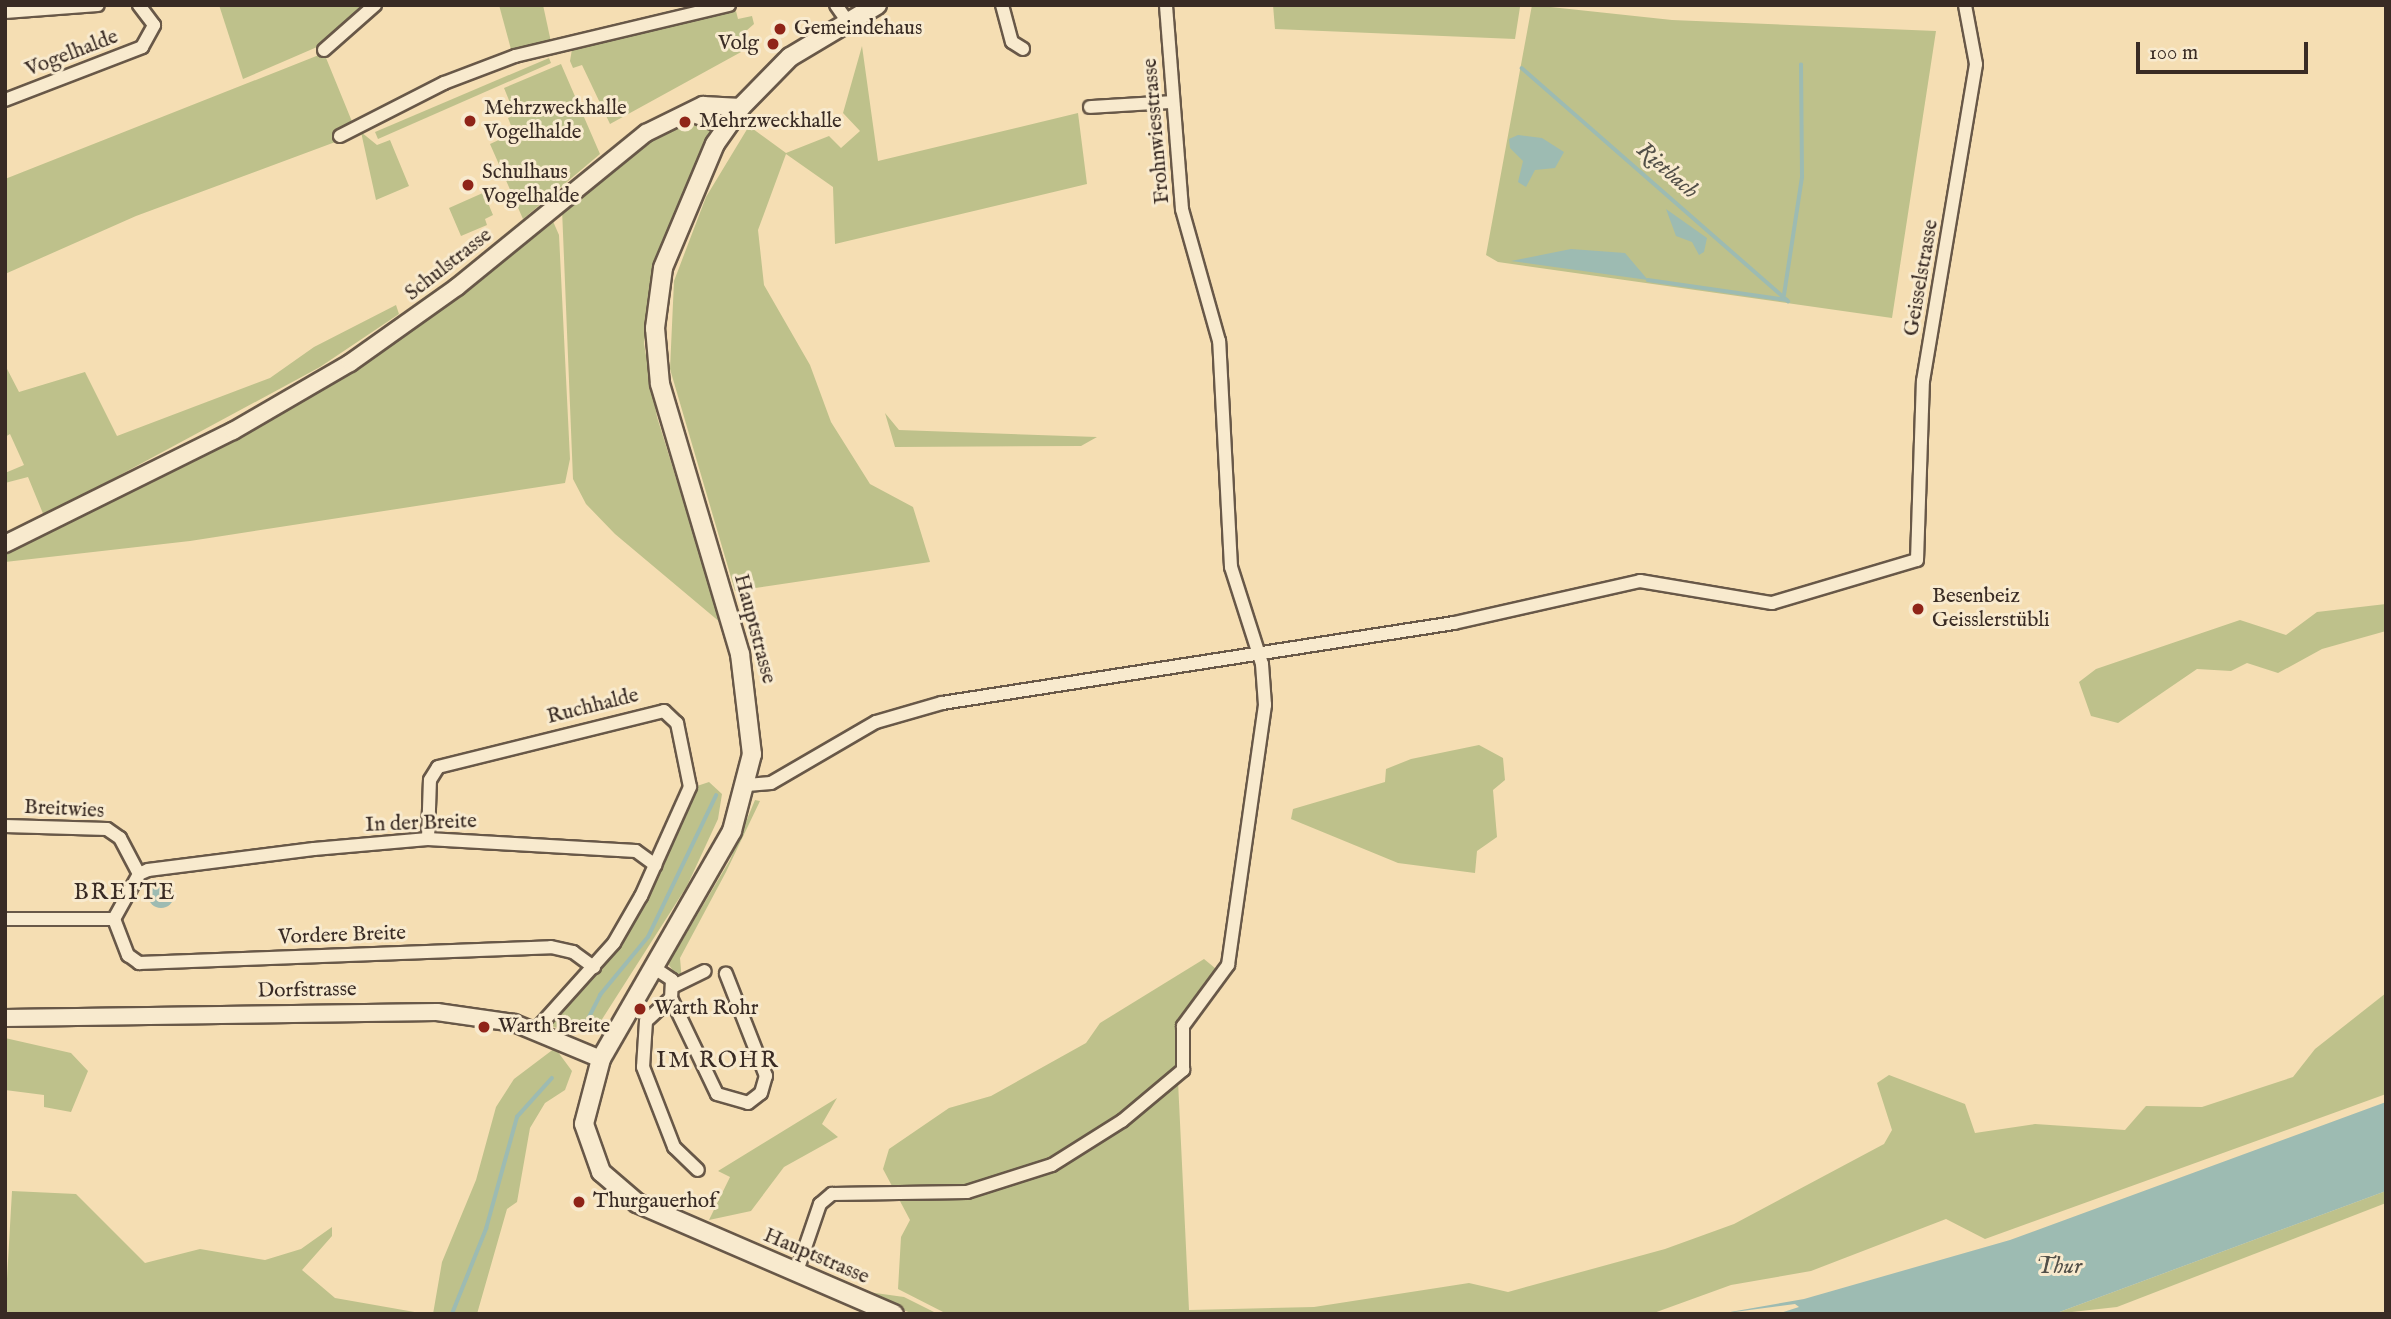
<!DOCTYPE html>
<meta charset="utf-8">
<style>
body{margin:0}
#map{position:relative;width:2391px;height:1319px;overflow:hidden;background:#f5deb3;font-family:"IM FELL English",serif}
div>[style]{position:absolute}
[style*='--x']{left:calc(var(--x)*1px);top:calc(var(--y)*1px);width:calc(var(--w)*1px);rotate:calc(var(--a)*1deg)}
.green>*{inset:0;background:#bec18b}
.water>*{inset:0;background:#9dbbb2}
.round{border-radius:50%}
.stream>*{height:3.5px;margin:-1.75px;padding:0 1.75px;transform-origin:1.75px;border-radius:1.75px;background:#9dbbb2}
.roads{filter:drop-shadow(2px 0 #685848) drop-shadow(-2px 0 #685848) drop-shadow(0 2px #685848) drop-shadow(0 -2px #685848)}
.minor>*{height:12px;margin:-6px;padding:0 6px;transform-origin:6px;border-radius:6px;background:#f8eace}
.tertiary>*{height:16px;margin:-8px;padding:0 8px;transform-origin:8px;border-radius:8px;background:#f8eace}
.secondary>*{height:18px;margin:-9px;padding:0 9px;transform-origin:9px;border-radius:9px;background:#f8eace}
.dots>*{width:19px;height:19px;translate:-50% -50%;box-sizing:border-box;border:4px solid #f8eace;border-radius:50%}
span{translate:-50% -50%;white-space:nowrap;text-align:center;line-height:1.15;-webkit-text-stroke:6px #f8eace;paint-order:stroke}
.poi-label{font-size:21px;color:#392b24}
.left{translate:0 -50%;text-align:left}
.right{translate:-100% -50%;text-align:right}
.street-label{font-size:21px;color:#392b24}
.water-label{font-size:23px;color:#524f48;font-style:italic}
.neighbourhood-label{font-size:23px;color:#392b24;letter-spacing:2px}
.frame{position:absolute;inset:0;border:7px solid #392b24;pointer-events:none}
.scale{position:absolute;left:2136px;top:42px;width:172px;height:32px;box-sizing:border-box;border:4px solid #392b24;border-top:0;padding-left:9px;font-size:21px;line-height:24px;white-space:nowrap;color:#392b24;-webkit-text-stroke:5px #f8eace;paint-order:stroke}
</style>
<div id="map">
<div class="green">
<i style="clip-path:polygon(219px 5px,367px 5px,324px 44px,243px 79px)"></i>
<i style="clip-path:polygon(499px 5px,543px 5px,551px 42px,512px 53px)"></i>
<i style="clip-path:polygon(1273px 5px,1519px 5px,1520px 7px,1515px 39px,1275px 29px)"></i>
<i style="clip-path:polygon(1532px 5px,1672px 20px,1936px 31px,1892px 318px,1498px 262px,1486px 255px)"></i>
<i style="clip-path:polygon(736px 11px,738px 19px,752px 16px,754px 24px,746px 31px,752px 46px,610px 124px,582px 65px,573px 68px,570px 61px,572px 49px)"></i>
<i style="clip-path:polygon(862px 46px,878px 161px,1078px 113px,1087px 184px,835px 244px,833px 187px,786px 154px,758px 230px,764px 285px,810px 365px,831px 422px,870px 484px,913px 507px,930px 562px,735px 591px,670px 369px,674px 281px,706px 197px,749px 126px,786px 153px,829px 136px,841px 148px,860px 131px,843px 113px)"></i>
<i style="clip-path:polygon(324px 53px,353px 124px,335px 132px,338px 141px,136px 216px,5px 274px,5px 179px)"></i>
<i style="clip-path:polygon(549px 58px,551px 63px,378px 139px,375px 132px)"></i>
<i style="clip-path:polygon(561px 64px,600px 154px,523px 219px,490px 144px,514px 133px,508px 118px,515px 115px,504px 88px)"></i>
<i style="clip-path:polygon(698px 120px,712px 133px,657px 253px,644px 344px,657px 417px,721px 623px,615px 534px,586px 504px,573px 479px,562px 209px,640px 145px)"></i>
<i style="clip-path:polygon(361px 132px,377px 145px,390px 140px,409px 186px,376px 200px)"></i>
<i style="clip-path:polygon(494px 188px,499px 198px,488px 203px,493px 215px,485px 219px,487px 225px,461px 236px,449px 208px)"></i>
<i style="clip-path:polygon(552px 219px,559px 235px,570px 459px,565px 483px,190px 541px,5px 562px,5px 551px,207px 452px)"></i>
<i style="clip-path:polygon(396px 305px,399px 314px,320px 367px,44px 516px,28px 477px,5px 483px,5px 473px,24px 465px,10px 434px,5px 437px,5px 365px,19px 392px,85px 372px,117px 436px,270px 378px,314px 347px)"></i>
<i style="clip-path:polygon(885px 413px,899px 430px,1097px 437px,1081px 446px,895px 447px)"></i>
<i style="clip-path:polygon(2386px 604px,2386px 631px,2322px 649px,2278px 673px,2247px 663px,2231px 671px,2197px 669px,2118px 723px,2091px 716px,2079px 682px,2096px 669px,2240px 620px,2286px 635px,2317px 612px)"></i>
<i style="clip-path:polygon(1479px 745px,1503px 758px,1505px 780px,1493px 790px,1497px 837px,1477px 851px,1475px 873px,1398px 863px,1291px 819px,1293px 809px,1385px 782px,1386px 769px,1411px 759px)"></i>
<i style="clip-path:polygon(709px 782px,722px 794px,718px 819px,687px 886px,592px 1035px,548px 1026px,643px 900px,694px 787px)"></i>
<i style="clip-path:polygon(755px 800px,760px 801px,726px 872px,680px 958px,682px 982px,668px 964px,730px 860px)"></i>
<i style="clip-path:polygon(1204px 959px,1221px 973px,1187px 1014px,1175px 1069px,1125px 1114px,1028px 1178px,1178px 1081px,1189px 1310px,1314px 1307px,1469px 1283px,1508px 1292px,1665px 1249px,1734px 1224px,1884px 1144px,1892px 1130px,1877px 1083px,1889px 1075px,1965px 1104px,1975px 1133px,2035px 1124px,2125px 1130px,2146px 1106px,2202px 1107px,2293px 1077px,2315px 1049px,2386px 993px,2386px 1094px,1985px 1239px,1946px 1219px,1811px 1271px,1731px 1285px,1651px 1314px,947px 1314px,898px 1289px,901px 1237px,910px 1220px,883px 1169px,889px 1149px,949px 1108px,991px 1096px,1086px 1043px,1100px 1023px)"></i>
<i style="clip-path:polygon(5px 1038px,71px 1053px,88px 1071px,71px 1112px,44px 1107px,44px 1095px,5px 1090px)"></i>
<i style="clip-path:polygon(555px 1048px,572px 1071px,565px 1090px,545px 1103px,530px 1128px,517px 1202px,507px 1209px,477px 1314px,433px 1314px,442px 1262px,476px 1180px,496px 1107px,514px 1079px)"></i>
<i style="clip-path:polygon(837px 1098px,822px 1124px,838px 1137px,784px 1167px,751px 1211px,709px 1220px,730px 1177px,718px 1171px)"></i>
<i style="clip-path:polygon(12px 1191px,76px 1194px,145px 1263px,200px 1249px,265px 1260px,301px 1249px,332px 1227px,332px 1236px,302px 1270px,335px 1298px,426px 1314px,5px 1314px)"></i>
<i style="clip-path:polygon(2386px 1191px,2386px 1203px,2117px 1307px,2054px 1314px)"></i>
<i style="clip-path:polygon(868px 1292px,904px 1297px,938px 1314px,914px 1314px,858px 1294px)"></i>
</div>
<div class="water">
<i style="clip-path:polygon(1518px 135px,1542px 138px,1564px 152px,1555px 168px,1535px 170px,1526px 187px,1518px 182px,1523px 161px,1510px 148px,1509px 139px)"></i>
<i style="clip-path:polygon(1666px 209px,1707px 238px,1704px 252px,1699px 255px,1692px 242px,1676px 236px)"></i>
<i style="clip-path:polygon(1571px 249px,1625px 253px,1648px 280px,1511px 261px)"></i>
<i class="round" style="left:148px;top:882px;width:26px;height:26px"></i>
<i style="clip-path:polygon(2386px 1102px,2386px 1191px,2054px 1314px,1777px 1314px,1799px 1307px,1795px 1304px,1719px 1314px,1804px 1299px,2010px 1240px)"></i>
</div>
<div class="stream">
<i style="--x:1522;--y:68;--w:354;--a:41.2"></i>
<i style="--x:1648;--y:280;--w:140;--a:8.2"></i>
<i style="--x:1784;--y:295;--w:119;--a:-81.3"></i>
<i style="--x:1802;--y:177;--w:112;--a:-90.5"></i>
<i style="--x:584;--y:1027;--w:36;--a:-63"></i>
<i style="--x:600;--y:995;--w:75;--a:-50.4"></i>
<i style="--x:648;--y:937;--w:157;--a:-64.3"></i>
<i style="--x:452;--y:1314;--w:92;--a:-68.2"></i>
<i style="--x:486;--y:1229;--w:116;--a:-74.5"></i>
<i style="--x:517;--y:1117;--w:52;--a:-48.1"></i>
</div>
<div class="roads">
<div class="minor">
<i style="--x:836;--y:5;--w:19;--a:55"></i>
<i style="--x:1002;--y:5;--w:38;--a:75"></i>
<i style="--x:1012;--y:42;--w:13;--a:32"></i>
<i style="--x:5;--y:12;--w:93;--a:-4.3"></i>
<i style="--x:324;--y:50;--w:68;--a:-41.4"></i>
<i style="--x:5;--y:100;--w:147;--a:-21.1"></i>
<i style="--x:142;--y:47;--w:25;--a:-61"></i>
<i style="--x:154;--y:25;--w:25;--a:-127"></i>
<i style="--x:1090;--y:107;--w:82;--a:-3.5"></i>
<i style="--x:340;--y:136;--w:117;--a:-27"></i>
<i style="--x:444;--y:83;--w:76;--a:-20.8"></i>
<i style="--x:515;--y:56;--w:220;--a:-13.4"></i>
<i style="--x:747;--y:785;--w:24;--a:-5"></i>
<i style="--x:771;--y:783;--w:121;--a:-30.2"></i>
<i style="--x:876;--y:722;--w:69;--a:-16.1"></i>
<i style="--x:942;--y:703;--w:518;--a:-8.88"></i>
<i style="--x:1454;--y:623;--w:191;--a:-12.7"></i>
<i style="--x:1640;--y:581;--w:134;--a:9.5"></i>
<i style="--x:1772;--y:603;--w:151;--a:-16.5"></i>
<i style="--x:1917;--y:560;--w:179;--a:-88.1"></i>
<i style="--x:1923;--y:381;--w:321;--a:-80.5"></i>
<i style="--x:1976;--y:64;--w:60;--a:-100.6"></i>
<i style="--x:5;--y:826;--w:102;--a:1.7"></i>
<i style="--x:107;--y:829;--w:16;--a:35"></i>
<i style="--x:120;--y:838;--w:41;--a:62.2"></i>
<i style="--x:428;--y:839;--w:59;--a:-88.1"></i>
<i style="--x:430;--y:780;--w:15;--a:-58"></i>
<i style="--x:438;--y:767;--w:233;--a:-13.9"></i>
<i style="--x:664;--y:711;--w:18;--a:43"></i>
<i style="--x:677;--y:723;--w:65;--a:78.5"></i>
<i style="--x:690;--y:787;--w:85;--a:114.2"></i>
<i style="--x:5;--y:919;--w:109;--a:0"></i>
<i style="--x:114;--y:919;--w:51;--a:-60.9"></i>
<i style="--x:139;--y:874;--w:10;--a:-24"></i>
<i style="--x:148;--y:870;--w:167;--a:-7.2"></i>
<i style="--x:314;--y:849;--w:114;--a:-5"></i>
<i style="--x:428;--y:839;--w:208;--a:3.3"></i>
<i style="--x:636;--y:851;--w:24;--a:36"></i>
<i style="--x:655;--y:865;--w:34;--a:114"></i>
<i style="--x:641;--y:896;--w:54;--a:119.9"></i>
<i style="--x:614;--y:943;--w:117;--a:131.9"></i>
<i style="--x:114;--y:919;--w:39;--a:69"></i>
<i style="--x:128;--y:955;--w:14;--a:36"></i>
<i style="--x:139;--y:963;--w:412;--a:-2.2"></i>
<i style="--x:551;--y:947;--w:23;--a:13"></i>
<i style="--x:573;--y:952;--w:26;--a:36"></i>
<i style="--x:653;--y:967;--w:23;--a:34"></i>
<i style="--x:672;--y:980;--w:18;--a:93"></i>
<i style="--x:671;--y:998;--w:106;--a:64.4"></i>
<i style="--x:717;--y:1094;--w:32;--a:16"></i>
<i style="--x:748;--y:1103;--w:16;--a:-38"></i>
<i style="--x:761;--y:1093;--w:18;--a:-74"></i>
<i style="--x:766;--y:1076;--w:110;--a:-111.4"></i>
<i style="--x:674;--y:986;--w:34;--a:-26"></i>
<i style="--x:671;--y:998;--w:34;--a:137"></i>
<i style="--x:646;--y:1021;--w:46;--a:93.7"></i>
<i style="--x:643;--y:1067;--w:86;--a:68.8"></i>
<i style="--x:674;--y:1147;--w:33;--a:44"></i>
<i style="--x:796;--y:1274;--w:74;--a:-71.1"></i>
<i style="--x:820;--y:1204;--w:16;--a:-40"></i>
<i style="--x:832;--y:1194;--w:135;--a:-0.8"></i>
<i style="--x:967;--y:1192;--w:89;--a:-17.6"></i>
<i style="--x:1052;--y:1165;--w:83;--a:-32.2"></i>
<i style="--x:1122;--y:1121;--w:80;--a:-39.9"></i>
<i style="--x:1183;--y:1070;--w:44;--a:-90"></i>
<i style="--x:1183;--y:1026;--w:76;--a:-53.6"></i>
<i style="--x:1228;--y:965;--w:263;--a:-81.9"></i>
<i style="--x:1265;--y:705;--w:41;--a:-94.2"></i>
<i style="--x:1262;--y:664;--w:102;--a:-107.7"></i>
<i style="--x:1231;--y:567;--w:226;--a:-93"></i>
<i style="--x:1219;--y:341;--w:137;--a:-105.7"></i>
<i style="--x:1182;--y:209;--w:205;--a:-94.5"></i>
</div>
<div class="tertiary">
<i style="--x:691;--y:113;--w:37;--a:20"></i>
<i style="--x:5;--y:544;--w:254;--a:-26.4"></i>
<i style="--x:233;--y:431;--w:135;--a:-30.2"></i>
<i style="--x:350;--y:363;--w:131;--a:-35.4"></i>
<i style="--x:457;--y:287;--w:244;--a:-39.2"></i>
<i style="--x:646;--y:133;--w:64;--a:-26.2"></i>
<i style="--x:703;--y:105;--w:38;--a:3"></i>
<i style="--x:5;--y:1018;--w:432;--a:-0.8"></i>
<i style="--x:437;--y:1012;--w:78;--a:8.1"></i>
<i style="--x:514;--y:1023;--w:94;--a:22.5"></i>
</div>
<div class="secondary">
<i style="--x:877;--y:5;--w:101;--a:149.1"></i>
<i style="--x:790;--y:57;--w:70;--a:134.4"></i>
<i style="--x:741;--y:107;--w:45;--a:125.1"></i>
<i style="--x:715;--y:144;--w:134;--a:112.8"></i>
<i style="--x:663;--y:268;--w:61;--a:97.6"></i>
<i style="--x:655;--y:328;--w:56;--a:84.9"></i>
<i style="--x:660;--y:384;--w:282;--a:73.5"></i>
<i style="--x:740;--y:654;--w:101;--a:83.2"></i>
<i style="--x:752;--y:754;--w:80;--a:104.6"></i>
<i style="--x:732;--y:831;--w:263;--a:119.9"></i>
<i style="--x:601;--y:1059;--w:67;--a:104.7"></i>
<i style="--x:584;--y:1124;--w:51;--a:70.5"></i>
<i style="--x:601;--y:1172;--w:48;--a:40.7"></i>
<i style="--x:637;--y:1203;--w:280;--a:23.4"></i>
</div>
</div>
<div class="dots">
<i style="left:780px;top:29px;background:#8f2418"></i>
<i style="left:773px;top:44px;background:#8f2418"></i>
<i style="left:470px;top:121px;background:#8f2418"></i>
<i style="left:685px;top:122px;background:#8f2418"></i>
<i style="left:468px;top:185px;background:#8f2418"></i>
<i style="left:1918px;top:609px;background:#8f2418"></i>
<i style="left:640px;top:1009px;background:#8f2418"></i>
<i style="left:484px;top:1027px;background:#8f2418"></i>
<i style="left:579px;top:1202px;background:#8f2418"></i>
</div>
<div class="poi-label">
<span class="left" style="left:794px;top:29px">Gemeindehaus</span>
<span class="right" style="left:759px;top:44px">Volg</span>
<span class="left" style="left:484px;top:121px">Mehrzweckhalle<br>Vogelhalde</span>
<span class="left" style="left:699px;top:122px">Mehrzweckhalle</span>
<span class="left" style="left:482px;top:185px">Schulhaus<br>Vogelhalde</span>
<span class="left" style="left:1932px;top:609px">Besenbeiz<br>Geisslerstübli</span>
<span class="left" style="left:654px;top:1009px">Warth Rohr</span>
<span class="left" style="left:498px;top:1027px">Warth Breite</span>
<span class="left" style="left:593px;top:1202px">Thurgauerhof</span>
</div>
<div class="street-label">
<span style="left:72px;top:54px;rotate:-21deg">Vogelhalde</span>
<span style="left:1157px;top:131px;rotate:-95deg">Frohnwiesstrasse</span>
<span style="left:449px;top:265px;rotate:-38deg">Schulstrasse</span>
<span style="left:1922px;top:278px;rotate:-80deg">Geisselstrasse</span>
<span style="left:754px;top:629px;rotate:75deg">Hauptstrasse</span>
<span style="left:593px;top:707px;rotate:-14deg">Ruchhalde</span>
<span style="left:64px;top:810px;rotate:3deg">Breitwies</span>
<span style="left:421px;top:824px;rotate:-2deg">In der Breite</span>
<span style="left:342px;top:936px;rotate:-2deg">Vordere Breite</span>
<span style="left:307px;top:991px;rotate:-1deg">Dorfstrasse</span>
<span style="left:816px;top:1257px;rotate:23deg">Hauptstrasse</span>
</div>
<div class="water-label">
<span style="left:1667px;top:171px;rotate:41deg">Rietbach</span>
<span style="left:2059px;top:1267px">Thur</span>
</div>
<div class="neighbourhood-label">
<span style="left:125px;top:893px">BREITE</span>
<span style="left:718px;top:1061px">IM ROHR</span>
</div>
<div class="frame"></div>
<div class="scale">100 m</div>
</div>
